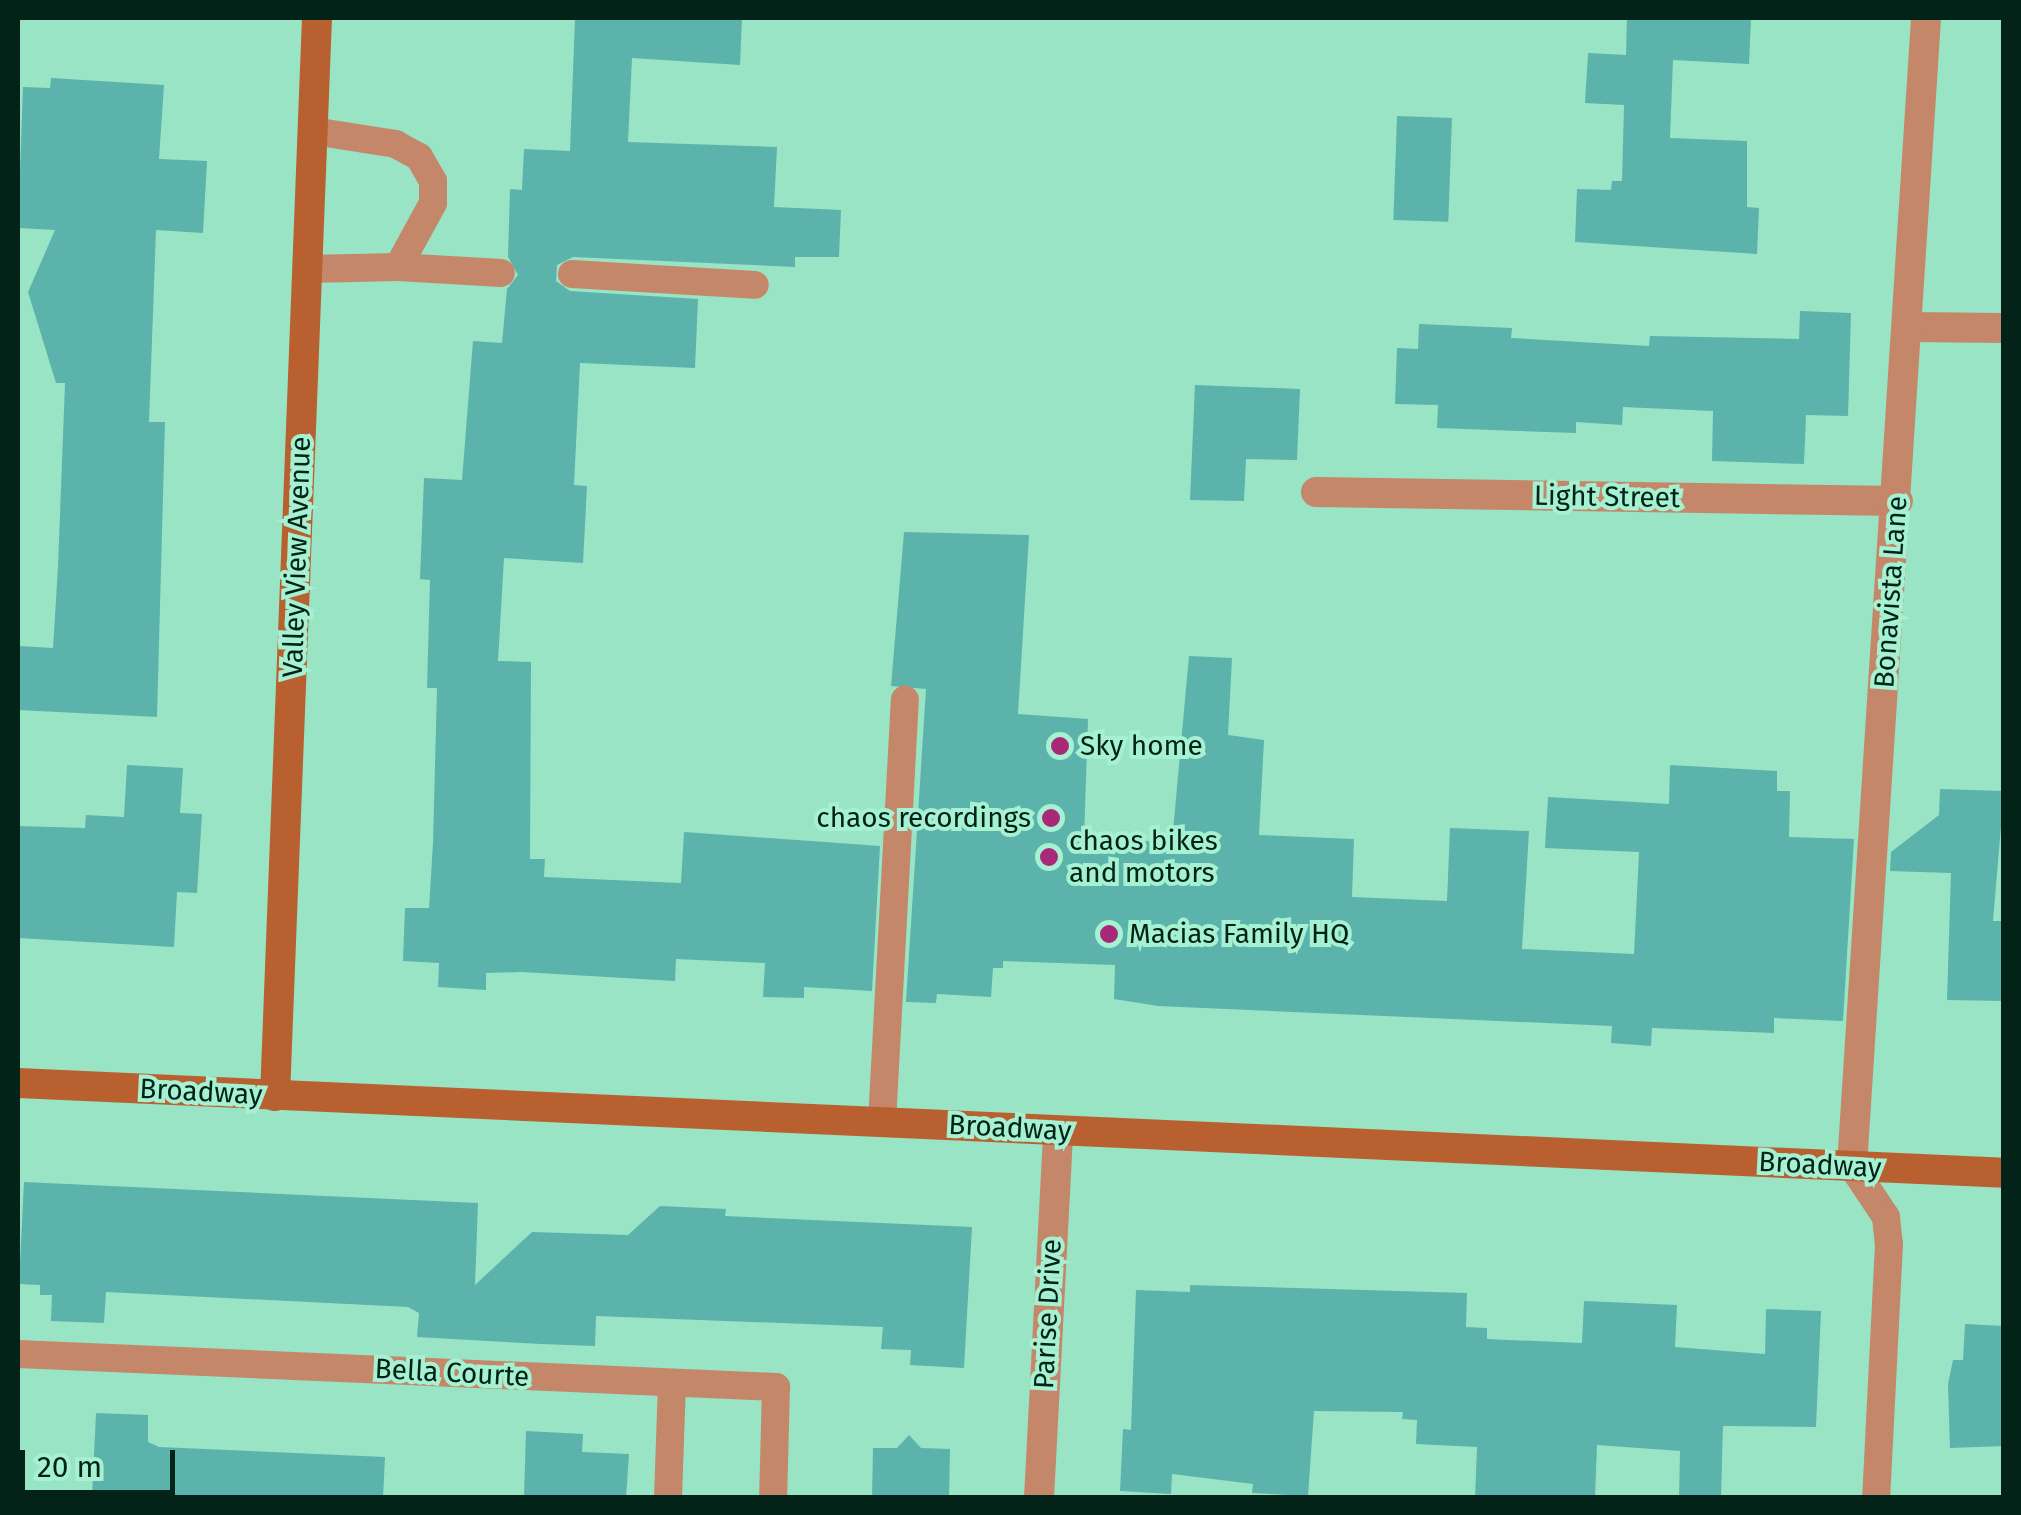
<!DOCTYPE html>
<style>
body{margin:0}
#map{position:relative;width:2021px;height:1515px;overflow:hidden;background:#99e4c5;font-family:"Fira Sans",sans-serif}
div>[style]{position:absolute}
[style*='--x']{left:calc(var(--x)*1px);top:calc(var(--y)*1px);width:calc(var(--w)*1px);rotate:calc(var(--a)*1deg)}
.building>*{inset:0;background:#5cb3ab;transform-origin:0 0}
.lane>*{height:28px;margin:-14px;padding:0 14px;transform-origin:14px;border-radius:14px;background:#c48769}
.street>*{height:30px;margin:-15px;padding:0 15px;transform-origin:15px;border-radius:15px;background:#c48769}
.secondary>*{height:30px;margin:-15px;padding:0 15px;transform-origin:15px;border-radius:15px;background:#b8602f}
.dots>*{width:28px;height:28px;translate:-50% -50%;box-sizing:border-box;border:5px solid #a5f1d2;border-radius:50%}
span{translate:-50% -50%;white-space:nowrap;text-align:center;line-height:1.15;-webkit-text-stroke:8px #a5f1d2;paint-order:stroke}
.street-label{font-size:28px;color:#032319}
.poi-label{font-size:28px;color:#032319}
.left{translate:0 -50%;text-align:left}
.right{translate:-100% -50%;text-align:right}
.frame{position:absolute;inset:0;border:20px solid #032319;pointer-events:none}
.scale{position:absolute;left:20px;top:1450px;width:155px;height:45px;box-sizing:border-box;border:5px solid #032319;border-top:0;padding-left:12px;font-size:30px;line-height:35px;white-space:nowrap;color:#032319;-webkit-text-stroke:8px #a5f1d2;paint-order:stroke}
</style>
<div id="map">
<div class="building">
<i style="clip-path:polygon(575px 18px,742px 18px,740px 65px,632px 58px,628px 142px,777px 147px,774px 207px,841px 210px,839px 257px,795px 257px,795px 267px,573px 257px,557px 265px,556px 281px,570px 291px,698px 299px,695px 368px,580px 363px,574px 485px,587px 486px,583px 563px,504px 558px,498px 661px,531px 662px,530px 859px,545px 859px,544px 877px,681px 883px,684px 832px,880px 846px,872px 991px,804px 987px,804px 998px,763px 997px,765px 963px,676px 959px,675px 981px,522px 972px,486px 973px,486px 990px,438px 987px,439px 963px,403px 961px,405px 908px,429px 908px,433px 843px,437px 688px,427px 688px,430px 580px,420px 579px,424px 478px,462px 480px,473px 341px,502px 343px,507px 289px,518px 275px,508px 257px,510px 189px,522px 190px,524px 149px,570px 151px)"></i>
<i style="clip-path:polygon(1627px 18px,1751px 18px,1749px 64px,1673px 60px,1670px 138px,1747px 141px,1747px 207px,1759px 208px,1757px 254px,1575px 242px,1577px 189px,1611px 190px,1612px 181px,1622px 181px,1624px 105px,1585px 103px,1588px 53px,1626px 55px)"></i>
<i style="clip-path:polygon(51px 78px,164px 85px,159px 159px,207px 161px,203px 233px,156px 230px,149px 422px,165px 422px,157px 717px,18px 710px,18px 646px,53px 648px,58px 567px,65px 383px,56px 383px,28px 292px,55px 230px,18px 228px,23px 87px,50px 88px)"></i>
<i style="left:1397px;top:116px;width:55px;height:104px;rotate:2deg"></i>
<i style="clip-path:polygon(1800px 311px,1851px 313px,1848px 416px,1806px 415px,1804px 464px,1712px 461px,1713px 411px,1623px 407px,1622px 425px,1576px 422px,1576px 433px,1437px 428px,1438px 405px,1395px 404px,1397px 348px,1418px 349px,1419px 324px,1512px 328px,1511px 338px,1649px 346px,1650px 336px,1799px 339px)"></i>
<i style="clip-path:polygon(1195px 385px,1300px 389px,1297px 460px,1246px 459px,1244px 501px,1190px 500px)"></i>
<i style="clip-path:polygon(904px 532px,1029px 535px,1018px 714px,1088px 719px,1084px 839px,1172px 842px,1189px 656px,1232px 658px,1228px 735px,1264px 740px,1259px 835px,1354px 839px,1352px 897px,1447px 901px,1450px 828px,1529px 831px,1522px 949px,1634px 954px,1639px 852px,1545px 848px,1548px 797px,1669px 804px,1670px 765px,1777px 771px,1777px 791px,1790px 791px,1789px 837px,1854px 839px,1843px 1021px,1774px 1018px,1774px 1033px,1652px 1028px,1651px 1046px,1611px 1043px,1612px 1026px,1158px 1006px,1114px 999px,1115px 965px,1003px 961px,1003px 968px,993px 968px,991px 997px,937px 994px,936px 1003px,906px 1002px,926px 689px,891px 686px)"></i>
<i style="clip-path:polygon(127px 765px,183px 768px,180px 813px,202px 814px,197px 893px,177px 892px,174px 947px,18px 938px,18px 826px,85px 828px,86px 815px,124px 817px)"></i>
<i style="clip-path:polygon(1940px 789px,2004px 791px,1993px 921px,2004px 921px,2004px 1001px,1947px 1000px,1951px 873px,1890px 871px,1891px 852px,1939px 815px)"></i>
<i style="clip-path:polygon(24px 1182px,478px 1203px,475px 1285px,532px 1232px,628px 1235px,660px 1206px,726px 1209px,725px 1216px,972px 1227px,964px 1368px,910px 1365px,911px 1350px,881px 1349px,883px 1327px,596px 1316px,595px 1346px,541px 1344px,417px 1337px,419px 1313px,408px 1307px,106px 1292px,104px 1323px,51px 1321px,52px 1295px,40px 1295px,40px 1285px,19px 1284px)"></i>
<i style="clip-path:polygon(1190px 1285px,1467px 1293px,1466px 1327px,1487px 1328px,1487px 1339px,1582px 1343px,1584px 1301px,1677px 1305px,1675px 1347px,1765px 1354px,1766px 1309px,1821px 1311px,1816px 1427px,1723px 1426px,1721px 1498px,1679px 1498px,1680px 1451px,1597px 1445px,1595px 1498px,1475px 1498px,1477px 1447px,1416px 1444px,1417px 1420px,1402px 1419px,1403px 1412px,1314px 1411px,1308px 1496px,1252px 1493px,1253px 1484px,1172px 1474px,1171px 1494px,1120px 1491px,1123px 1429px,1131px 1430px,1136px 1290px,1190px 1292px)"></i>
<i style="clip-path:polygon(1965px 1324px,2004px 1326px,2004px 1446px,1950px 1448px,1948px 1384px,1953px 1360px,1963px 1360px)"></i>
<i style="clip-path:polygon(96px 1413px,148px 1415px,148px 1442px,159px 1447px,385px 1457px,383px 1498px,92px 1498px)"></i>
<i style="clip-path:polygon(526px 1431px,583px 1434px,582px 1452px,629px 1454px,626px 1498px,524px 1498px)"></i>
<i style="clip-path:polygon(909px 1435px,921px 1448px,950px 1449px,949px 1498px,872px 1498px,873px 1448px,897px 1448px)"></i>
</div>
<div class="lane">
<i style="--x:398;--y:267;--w:103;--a:3.3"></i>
<i style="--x:308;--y:269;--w:90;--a:-1.3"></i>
<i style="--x:398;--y:267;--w:73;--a:-61.3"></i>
<i style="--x:433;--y:203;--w:22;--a:-90"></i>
<i style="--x:433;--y:181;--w:28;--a:-120"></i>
<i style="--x:419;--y:157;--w:26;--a:-151"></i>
<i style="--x:396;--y:144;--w:84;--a:-171.1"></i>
<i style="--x:572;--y:274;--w:183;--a:3.4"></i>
<i style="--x:882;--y:1122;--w:423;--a:-86.9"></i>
<i style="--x:1852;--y:1166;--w:61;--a:56.3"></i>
<i style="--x:1886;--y:1217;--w:27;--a:84"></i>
<i style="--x:1889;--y:1244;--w:254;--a:92.9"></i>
<i style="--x:18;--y:1354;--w:759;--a:2.49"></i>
<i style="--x:776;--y:1387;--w:111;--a:91.5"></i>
<i style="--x:668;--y:1498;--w:115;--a:-88"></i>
</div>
<div class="street">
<i style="--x:1908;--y:327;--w:96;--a:0.6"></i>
<i style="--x:1316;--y:492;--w:582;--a:0.89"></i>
<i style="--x:1852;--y:1166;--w:1150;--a:-86.31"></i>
<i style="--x:1039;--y:1498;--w:368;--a:-87"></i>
</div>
<div class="secondary">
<i style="--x:18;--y:1083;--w:1988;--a:2.59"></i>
<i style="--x:275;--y:1096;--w:1079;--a:-87.77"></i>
</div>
<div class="dots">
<i style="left:1060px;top:746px;background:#a82978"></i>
<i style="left:1051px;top:818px;background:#a82978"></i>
<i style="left:1049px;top:857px;background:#a82978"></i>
<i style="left:1109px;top:934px;background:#a82978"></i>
</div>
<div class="street-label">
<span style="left:1607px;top:497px;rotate:1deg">Light Street</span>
<span style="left:297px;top:557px;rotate:-88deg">Valley View Avenue</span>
<span style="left:1891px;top:592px;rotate:-86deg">Bonavista Lane</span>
<span style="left:201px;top:1092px;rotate:3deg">Broadway</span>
<span style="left:1010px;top:1128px;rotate:3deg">Broadway</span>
<span style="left:1820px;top:1165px;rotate:3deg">Broadway</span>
<span style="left:1048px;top:1314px;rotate:-87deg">Parise Drive</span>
<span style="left:452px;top:1373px;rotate:3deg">Bella Courte</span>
</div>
<div class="poi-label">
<span class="left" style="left:1080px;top:746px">Sky home</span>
<span class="right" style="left:1031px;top:818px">chaos recordings</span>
<span class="left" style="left:1069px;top:857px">chaos bikes<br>and motors</span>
<span class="left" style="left:1129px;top:934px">Macias Family HQ</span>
</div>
<div class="frame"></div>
<div class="scale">20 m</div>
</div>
